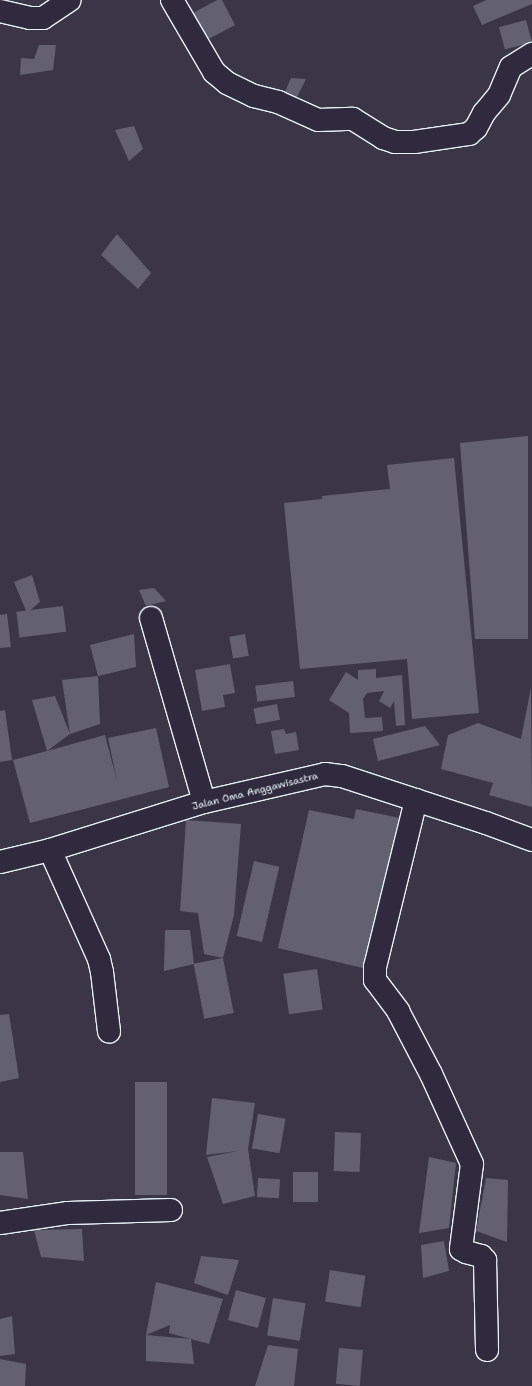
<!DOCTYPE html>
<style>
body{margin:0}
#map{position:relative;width:532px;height:1386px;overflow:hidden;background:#3a3648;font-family:"Shantell Sans",sans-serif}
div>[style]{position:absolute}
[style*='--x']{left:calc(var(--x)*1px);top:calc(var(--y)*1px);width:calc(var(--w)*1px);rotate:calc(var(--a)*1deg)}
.building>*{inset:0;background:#636171;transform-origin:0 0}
.roads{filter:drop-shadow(1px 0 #e8f1f8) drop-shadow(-1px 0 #e8f1f8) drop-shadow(0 1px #e8f1f8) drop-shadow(0 -1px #e8f1f8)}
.minor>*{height:22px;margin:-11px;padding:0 11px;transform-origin:11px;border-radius:11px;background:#2f2a3d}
.major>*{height:22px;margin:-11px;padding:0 11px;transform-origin:11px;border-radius:11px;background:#2f2a3d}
span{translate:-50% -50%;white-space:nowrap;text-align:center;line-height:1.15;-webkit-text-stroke:3px #2f2a3d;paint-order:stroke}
.street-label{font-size:10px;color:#e8f1f8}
</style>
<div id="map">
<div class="building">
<i style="clip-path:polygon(217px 0,222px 0,235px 25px,201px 43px,186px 17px)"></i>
<i style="clip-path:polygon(486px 0,532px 0,532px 4px,482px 25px,473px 6px)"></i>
<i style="left:526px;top:20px;width:23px;height:28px;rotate:75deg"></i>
<i style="clip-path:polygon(39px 45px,56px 45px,53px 70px,20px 75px,21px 58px,34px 59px)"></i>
<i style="clip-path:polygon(291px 78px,306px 79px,293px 105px,281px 101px)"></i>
<i style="clip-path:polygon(134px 126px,143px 149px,129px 161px,115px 130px)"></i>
<i style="clip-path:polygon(117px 234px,151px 273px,138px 289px,101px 255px)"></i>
<i style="clip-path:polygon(528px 436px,528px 639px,475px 639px,460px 443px)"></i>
<i style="clip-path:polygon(454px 458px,479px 713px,412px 719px,407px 659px,300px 669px,284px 503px,322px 499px,322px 496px,390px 489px,387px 465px)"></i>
<i style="clip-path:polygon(32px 575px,40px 602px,27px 613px,14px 582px)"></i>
<i style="clip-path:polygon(154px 588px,166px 601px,146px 606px,139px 590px)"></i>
<i style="left:63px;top:606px;width:26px;height:47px;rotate:83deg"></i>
<i style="clip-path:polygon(7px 614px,11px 647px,0 648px,0 615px)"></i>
<i style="clip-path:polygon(134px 634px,136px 667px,98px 676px,100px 724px,70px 734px,62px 680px,98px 676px,90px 645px)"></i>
<i style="left:245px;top:634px;width:22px;height:16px;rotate:80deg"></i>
<i style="clip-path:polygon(230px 664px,235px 693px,223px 695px,225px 707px,202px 711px,195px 670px)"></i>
<i style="clip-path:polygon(376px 669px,376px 678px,402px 675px,405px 725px,396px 726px,394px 701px,390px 708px,379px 701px,384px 691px,367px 693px,363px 699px,365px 718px,382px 717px,383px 731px,350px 733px,349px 713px,329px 700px,346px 672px,358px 680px,358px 670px)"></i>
<i style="left:293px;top:681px;width:16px;height:38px;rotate:83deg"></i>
<i style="clip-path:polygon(531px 687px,532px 807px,489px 795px,493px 783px,441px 769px,448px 735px,478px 723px,521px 739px)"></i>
<i style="clip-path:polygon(55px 696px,70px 734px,47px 751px,105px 735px,117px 781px,108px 738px,156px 728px,169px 787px,30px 823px,13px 760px,47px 751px,32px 700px)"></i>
<i style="left:277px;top:704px;width:16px;height:24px;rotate:79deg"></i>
<i style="clip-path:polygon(5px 710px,12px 760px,0 762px,0 711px)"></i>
<i style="clip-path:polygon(425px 726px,440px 745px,378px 761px,373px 739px)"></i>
<i style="clip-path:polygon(284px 729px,286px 734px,296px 732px,299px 750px,275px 754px,271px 731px)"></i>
<i style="clip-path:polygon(356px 809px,400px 818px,367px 969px,278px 948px,309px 810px,354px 819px)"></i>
<i style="clip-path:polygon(186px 820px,241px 824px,234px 915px,223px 958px,204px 954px,198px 913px,180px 911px)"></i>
<i style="left:254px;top:861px;width:26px;height:77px;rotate:13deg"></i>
<i style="clip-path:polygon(165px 930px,190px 930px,194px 964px,164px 971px)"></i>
<i style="left:223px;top:958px;width:56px;height:30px;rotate:79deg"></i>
<i style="left:317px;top:969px;width:41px;height:34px;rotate:82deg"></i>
<i style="clip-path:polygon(9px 1014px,19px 1078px,0 1082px,0 1015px)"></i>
<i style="left:135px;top:1082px;width:32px;height:113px"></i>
<i style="clip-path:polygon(212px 1098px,255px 1103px,248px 1149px,255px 1196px,223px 1204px,207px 1157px,238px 1151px,206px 1155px)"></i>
<i style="left:258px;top:1114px;width:28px;height:35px;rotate:10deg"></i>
<i style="left:335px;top:1132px;width:26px;height:39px;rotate:2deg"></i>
<i style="clip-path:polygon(0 1152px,23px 1152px,28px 1199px,0 1195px)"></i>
<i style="clip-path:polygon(429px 1157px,456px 1163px,449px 1228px,419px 1233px)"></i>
<i style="left:293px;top:1172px;width:25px;height:30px"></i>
<i style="left:258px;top:1178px;width:22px;height:19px;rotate:3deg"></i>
<i style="clip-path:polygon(486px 1178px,508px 1180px,507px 1242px,476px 1231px)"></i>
<i style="clip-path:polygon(82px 1229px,84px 1261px,41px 1257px,34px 1230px)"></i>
<i style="clip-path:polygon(444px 1241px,449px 1271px,423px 1278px,421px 1245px)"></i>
<i style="clip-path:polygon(201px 1256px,239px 1260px,228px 1295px,194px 1283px)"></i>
<i style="left:330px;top:1270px;width:36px;height:32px;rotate:9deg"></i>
<i style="clip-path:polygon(156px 1282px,223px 1299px,209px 1344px,169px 1333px,170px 1325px,146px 1335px)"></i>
<i style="left:236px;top:1290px;width:31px;height:31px;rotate:15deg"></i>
<i style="left:273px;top:1298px;width:33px;height:38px;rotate:9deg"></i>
<i style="clip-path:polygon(12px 1316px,15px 1354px,0 1356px,0 1319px)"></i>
<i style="clip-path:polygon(146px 1335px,191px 1339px,194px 1364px,146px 1361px)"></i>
<i style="clip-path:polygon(268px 1345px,298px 1349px,294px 1386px,255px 1386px)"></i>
<i style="left:339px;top:1348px;width:24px;height:36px;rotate:5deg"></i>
<i style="clip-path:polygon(0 1359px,26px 1364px,25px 1386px,0 1386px)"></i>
</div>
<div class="roads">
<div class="minor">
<i style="--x:172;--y:0;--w:83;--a:59.7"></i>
<i style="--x:214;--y:72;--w:17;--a:40"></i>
<i style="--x:227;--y:83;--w:30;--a:26"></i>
<i style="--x:254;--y:96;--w:25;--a:14"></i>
<i style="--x:278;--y:102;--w:44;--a:24.2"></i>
<i style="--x:318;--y:120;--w:35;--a:-2"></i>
<i style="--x:353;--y:119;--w:36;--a:32"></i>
<i style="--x:383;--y:138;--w:13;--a:18"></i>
<i style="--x:395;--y:142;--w:19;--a:0"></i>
<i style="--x:414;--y:142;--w:56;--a:-8.3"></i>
<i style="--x:469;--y:134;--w:9;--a:-41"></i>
<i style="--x:476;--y:128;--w:17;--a:-62"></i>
<i style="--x:484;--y:113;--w:23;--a:-50"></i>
<i style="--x:499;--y:95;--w:30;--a:-67"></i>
<i style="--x:511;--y:67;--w:25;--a:-32"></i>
<i style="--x:0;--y:11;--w:31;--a:13"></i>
<i style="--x:30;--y:18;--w:13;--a:0"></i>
<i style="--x:43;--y:18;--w:32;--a:-34"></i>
<i style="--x:151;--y:618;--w:191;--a:73.9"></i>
<i style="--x:416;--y:800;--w:172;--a:103.8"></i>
<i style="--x:375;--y:967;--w:13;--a:90"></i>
<i style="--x:375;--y:980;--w:39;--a:53"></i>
<i style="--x:398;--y:1011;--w:71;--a:62.4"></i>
<i style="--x:431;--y:1074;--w:99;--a:65.5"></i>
<i style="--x:472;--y:1164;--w:86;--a:97.4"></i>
<i style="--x:461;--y:1249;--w:6;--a:31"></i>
<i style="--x:466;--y:1252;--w:16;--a:15"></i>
<i style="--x:481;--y:1256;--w:6;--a:45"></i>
<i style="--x:485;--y:1260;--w:90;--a:88.7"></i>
<i style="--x:50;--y:850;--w:120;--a:65.8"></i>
<i style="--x:99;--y:959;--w:13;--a:77"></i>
<i style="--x:102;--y:972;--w:60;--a:83.3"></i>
<i style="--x:0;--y:1223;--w:69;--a:-8.4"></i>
<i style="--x:68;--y:1213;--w:103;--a:-1.7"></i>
</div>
<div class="major">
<i style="--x:0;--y:862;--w:51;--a:-13.5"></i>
<i style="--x:50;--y:850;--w:161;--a:-17.3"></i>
<i style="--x:204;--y:802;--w:124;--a:-13"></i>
<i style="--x:325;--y:774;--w:17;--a:7"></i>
<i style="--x:342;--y:776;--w:151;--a:18.1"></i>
<i style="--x:486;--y:823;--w:49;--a:20.3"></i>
</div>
</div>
<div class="street-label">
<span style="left:255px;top:791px;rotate:-14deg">Jalan Oma Anggawisastra</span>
</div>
</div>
